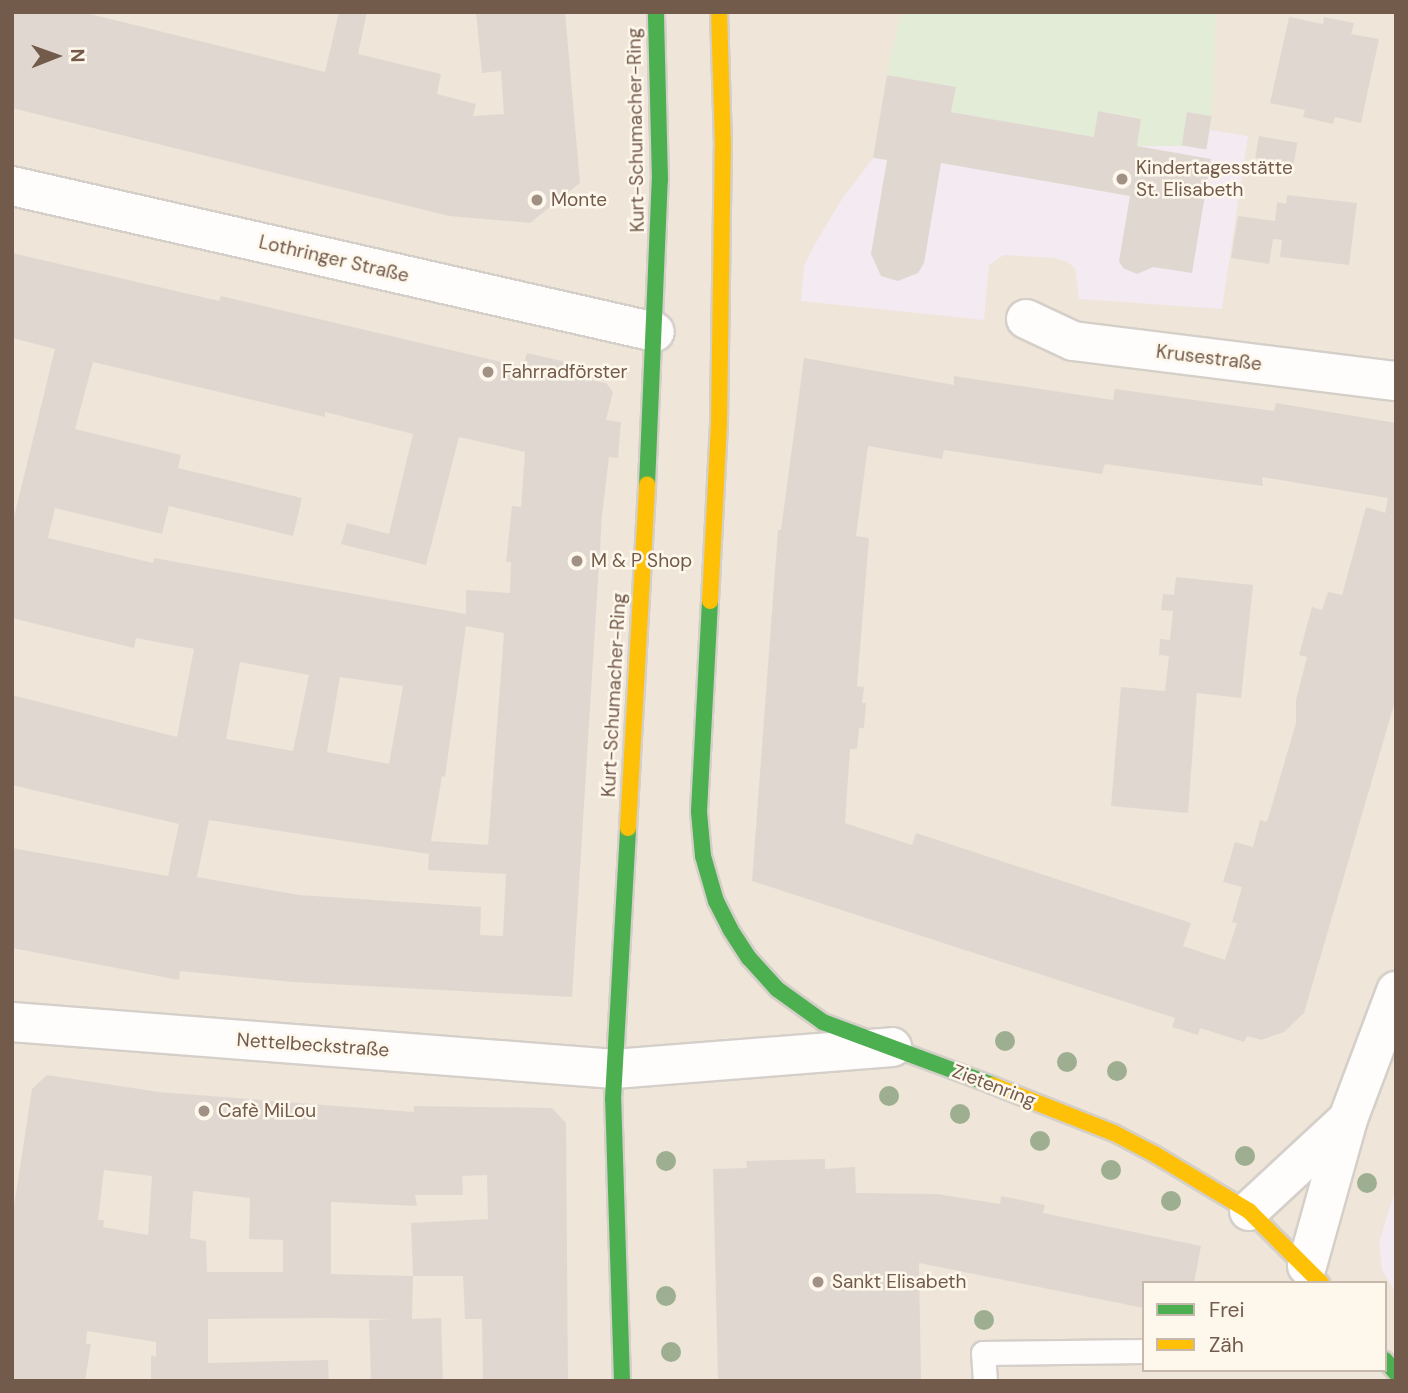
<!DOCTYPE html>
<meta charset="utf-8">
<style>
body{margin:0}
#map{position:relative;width:1408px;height:1393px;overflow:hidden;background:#f6f2eb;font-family:"DM Sans",sans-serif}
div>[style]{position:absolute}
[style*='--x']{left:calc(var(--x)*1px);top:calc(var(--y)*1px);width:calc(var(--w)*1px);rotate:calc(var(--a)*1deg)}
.residential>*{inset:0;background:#efe5d9}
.education>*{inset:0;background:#f3eaf2}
.green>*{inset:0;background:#e3ecd6}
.building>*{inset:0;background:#e0d8d0;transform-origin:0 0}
.roads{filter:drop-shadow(2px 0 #d5cfc9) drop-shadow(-2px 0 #d5cfc9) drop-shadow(0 2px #d5cfc9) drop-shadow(0 -2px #d5cfc9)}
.lane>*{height:23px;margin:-11.5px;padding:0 11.5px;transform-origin:11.5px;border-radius:11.5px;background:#fefdfc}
.street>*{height:38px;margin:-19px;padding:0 19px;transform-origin:19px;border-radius:19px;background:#fefdfc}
.fast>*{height:16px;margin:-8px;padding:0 8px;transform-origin:8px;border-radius:8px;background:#4caf50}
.slow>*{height:16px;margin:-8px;padding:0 8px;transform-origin:8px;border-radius:8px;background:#ffc107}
.trees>*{width:20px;height:20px;margin:-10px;border-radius:50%;background:#9daf90}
.dots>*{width:19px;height:19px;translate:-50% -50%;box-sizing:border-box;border:4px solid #fef7ec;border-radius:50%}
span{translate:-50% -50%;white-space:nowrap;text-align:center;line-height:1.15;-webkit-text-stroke:5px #fef7ec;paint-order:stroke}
.street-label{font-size:19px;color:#735b4c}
.poi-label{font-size:19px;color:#735b4c}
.left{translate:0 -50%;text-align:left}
.frame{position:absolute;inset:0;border:14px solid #735b4c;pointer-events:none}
.legend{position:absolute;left:1142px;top:1281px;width:245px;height:91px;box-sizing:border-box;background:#fef7ec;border:2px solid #c6b9ac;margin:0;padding:9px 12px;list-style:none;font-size:21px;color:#735b4c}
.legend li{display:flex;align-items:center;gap:14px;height:35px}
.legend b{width:35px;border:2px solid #c6b9ac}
.north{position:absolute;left:21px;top:21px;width:70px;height:70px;-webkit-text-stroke:5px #fef7ec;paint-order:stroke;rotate:89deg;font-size:19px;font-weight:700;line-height:28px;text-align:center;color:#735b4c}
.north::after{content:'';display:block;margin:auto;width:24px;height:32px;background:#735b4c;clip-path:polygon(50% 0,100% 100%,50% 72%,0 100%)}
</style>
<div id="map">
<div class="residential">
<i style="clip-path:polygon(evenodd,12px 12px,1396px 12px,1396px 1381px,12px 1381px,12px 12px,1144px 1283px,1385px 1283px,1385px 1370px,1144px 1370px,1144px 1283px)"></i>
</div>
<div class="education">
<i style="clip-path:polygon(901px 12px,1216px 12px,1210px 130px,1248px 136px,1222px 309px,1079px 299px,1075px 268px,1067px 262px,1055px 258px,1004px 255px,989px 265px,984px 320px,801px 301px,804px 266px,815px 244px,842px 199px,873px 158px)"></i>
<i style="clip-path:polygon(1396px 1188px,1396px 1294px,1382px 1270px,1379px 1242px)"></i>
</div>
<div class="green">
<i style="clip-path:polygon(901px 12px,1216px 12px,1212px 116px,1187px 112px,1182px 146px,1137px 146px,1141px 119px,1099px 111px,1094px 137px,951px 112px,955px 87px,887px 75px)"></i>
</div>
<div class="building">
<i style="clip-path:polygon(12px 12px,82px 12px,325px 72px,339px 12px,367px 12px,358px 54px,441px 74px,437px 94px,476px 104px,473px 116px,504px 114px,501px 71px,482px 73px,476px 12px,565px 12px,580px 183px,530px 223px,449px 216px,12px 108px)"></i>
<i style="clip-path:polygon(1289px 17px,1323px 24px,1324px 17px,1354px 23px,1351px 34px,1379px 39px,1361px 123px,1335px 117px,1333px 124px,1303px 117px,1305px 110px,1270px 103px)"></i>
<i style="clip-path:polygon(887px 75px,956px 87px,951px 112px,1094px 137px,1098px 111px,1141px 119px,1137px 146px,1211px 159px,1192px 273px,1153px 267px,1137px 274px,1123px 268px,1119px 261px,1130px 196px,941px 163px,924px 263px,918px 273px,898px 281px,881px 276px,871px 254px,887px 160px,873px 158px)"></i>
<i style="left:1187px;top:112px;width:25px;height:34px;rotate:9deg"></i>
<i style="left:1259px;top:136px;width:39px;height:22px;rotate:10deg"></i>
<i style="clip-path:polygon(1287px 195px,1357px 203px,1349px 265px,1280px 257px,1282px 240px,1273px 239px,1269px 264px,1231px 258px,1238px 216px,1275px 221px,1277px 202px,1286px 204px)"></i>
<i style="clip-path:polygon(evenodd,12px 253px,219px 301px,221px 296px,523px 367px,527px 353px,571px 363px,568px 375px,606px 383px,613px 392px,606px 420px,621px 422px,618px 458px,609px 457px,602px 516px,572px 997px,293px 982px,180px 971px,179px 980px,12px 948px,12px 848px,168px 876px,179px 824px,12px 785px,12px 695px,177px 737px,194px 649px,136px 638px,134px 648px,12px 618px,12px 525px,55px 349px,12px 338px,12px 253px,93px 362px,325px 417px,325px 412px,413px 434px,389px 534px,347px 523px,341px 544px,426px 565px,459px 437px,525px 452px,521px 507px,512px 506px,506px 562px,511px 562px,510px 593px,466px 590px,466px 614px,154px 558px,153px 563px,48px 538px,55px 508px,162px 534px,169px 506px,293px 536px,302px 498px,178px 468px,181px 455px,75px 429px,93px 362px,12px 253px,466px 626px,504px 633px,488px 845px,431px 841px,442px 776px,445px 777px,466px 626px,12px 253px,240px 662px,309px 675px,293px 751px,226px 739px,240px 662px,12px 253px,340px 677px,403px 686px,389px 764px,327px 752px,340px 677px,12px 253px,209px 820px,429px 854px,428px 870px,506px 874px,503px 936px,480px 935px,481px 907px,299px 895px,197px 877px,209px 820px)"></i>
<i style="clip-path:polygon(evenodd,804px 358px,954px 385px,954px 376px,1113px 400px,1115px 389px,1274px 411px,1276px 403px,1396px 423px,1396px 698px,1304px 1013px,1284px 1032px,1261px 1040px,1247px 1036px,1244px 1042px,1200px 1028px,1198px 1035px,1172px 1027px,1175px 1018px,752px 881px,778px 530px,781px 530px,804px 358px,868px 446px,942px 459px,944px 450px,1102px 474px,1105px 464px,1263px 486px,1262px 477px,1388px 498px,1385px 513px,1366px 507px,1342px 595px,1328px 592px,1322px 610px,1312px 607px,1299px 655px,1307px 657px,1296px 700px,1296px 723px,1267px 822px,1260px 820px,1253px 847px,1235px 842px,1223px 882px,1242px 887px,1232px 922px,1237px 923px,1225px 960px,1183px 946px,1191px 923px,916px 833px,912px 845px,845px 823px,850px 749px,857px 749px,859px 728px,864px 728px,866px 703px,862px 703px,864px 687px,857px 686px,869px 538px,856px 536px,868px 446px)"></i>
<i style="clip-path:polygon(1176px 577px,1253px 585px,1241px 698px,1197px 693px,1188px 813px,1111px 806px,1121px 687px,1165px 691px,1169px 656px,1159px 655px,1160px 639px,1170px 640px,1173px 611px,1161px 610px,1163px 594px,1174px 595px)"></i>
<i style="clip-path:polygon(evenodd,47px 1075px,159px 1092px,414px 1112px,414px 1106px,552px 1108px,566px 1123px,568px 1381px,483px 1381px,482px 1319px,465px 1319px,463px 1276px,413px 1276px,411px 1223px,488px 1219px,487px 1175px,462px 1176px,463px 1195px,415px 1195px,417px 1206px,331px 1202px,331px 1274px,413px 1276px,412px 1319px,441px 1318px,443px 1381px,371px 1381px,369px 1320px,391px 1319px,330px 1318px,208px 1319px,208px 1363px,328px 1360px,329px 1381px,151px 1381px,151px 1355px,156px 1357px,156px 1342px,87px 1331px,86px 1344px,91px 1344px,85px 1381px,12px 1381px,12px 1219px,32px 1089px,47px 1075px,104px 1170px,152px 1176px,148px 1235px,103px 1227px,104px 1220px,98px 1220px,104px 1170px,47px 1075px,193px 1191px,250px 1198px,249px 1239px,283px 1240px,283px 1272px,207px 1272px,206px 1241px,190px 1238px,193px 1191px)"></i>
<i style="clip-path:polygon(825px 1159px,825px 1169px,855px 1167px,856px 1193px,937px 1194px,1000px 1204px,1001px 1196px,1045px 1205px,1043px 1213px,1201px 1246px,1194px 1283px,1144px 1283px,1144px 1308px,919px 1263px,921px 1381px,718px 1381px,713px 1169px,747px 1168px,746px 1161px)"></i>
</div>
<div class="roads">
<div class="lane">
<i style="--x:985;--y:1381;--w:28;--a:-94"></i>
<i style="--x:983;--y:1353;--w:161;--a:-0.7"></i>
</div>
<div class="street">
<i style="--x:12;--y:186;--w:659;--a:12.79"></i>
<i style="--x:1026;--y:319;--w:52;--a:25.1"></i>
<i style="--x:1073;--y:341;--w:325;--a:7.1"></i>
<i style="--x:12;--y:1022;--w:604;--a:4.46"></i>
<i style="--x:614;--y:1069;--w:279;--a:-4.5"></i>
<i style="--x:1249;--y:1211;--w:135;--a:-42.9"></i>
<i style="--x:1307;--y:1266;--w:153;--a:-74.4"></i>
<i style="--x:1348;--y:1119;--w:137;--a:-69.4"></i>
</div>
<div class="fast">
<i style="--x:647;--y:485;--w:305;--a:-87.6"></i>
<i style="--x:660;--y:180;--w:168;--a:-91.4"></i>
<i style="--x:710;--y:601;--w:211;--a:93"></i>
<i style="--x:699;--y:812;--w:44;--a:84.8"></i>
<i style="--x:703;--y:856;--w:47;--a:73.9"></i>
<i style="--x:716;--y:901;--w:31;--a:63"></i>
<i style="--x:730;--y:929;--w:35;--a:57"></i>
<i style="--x:749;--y:958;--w:42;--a:47.9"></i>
<i style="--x:777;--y:989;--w:57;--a:35.7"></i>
<i style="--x:823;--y:1022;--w:180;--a:20.4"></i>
<i style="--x:1385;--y:1360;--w:17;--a:50"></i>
<i style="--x:622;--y:1381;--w:282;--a:-91.8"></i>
<i style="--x:613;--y:1099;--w:271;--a:-86.8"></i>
</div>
<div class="slow">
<i style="--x:710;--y:601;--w:178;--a:-87.1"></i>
<i style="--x:719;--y:423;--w:277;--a:-89.2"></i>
<i style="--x:723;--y:146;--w:134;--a:-91.7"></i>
<i style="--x:628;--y:828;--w:344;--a:-86.8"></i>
<i style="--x:992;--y:1085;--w:131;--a:21.5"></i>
<i style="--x:1114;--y:1133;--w:47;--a:27.6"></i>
<i style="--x:1156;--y:1155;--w:109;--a:31.1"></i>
<i style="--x:1249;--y:1211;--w:102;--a:45"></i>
</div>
</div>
<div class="trees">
<i style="left:1005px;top:1041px"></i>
<i style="left:1067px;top:1062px"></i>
<i style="left:1117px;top:1071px"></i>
<i style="left:889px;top:1096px"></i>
<i style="left:960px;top:1114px"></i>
<i style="left:1040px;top:1141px"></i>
<i style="left:1245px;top:1156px"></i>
<i style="left:666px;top:1161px"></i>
<i style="left:1111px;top:1170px"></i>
<i style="left:1367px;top:1183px"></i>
<i style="left:1171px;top:1201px"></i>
<i style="left:666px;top:1296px"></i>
<i style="left:984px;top:1320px"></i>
<i style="left:671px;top:1352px"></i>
</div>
<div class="dots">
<i style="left:1122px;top:179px;background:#a19084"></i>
<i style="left:537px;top:200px;background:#a19084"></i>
<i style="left:488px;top:372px;background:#a19084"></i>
<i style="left:577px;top:561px;background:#a19084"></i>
<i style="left:204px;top:1111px;background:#a19084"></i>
<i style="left:818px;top:1282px;background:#a19084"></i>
</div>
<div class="street-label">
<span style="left:636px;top:130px;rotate:-91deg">Kurt-Schumacher-Ring</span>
<span style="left:334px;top:259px;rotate:13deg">Lothringer Straße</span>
<span style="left:1209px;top:358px;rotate:7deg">Krusestraße</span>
<span style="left:614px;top:695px;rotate:-87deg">Kurt-Schumacher-Ring</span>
<span style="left:313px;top:1045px;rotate:4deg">Nettelbeckstraße</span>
<span style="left:994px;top:1086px;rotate:21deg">Zietenring</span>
</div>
<div class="poi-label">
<span class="left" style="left:1136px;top:179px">Kindertagesstätte<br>St. Elisabeth</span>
<span class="left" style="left:551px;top:200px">Monte</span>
<span class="left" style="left:502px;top:372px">Fahrradförster</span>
<span class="left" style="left:591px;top:561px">M &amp; P Shop</span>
<span class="left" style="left:218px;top:1111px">Cafè MiLou</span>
<span class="left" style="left:832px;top:1282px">Sankt Elisabeth</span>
</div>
<div class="frame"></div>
<ul class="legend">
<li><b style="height:9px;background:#4caf50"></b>Frei</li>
<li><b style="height:9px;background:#ffc107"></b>Zäh</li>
</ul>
<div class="north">N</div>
</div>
